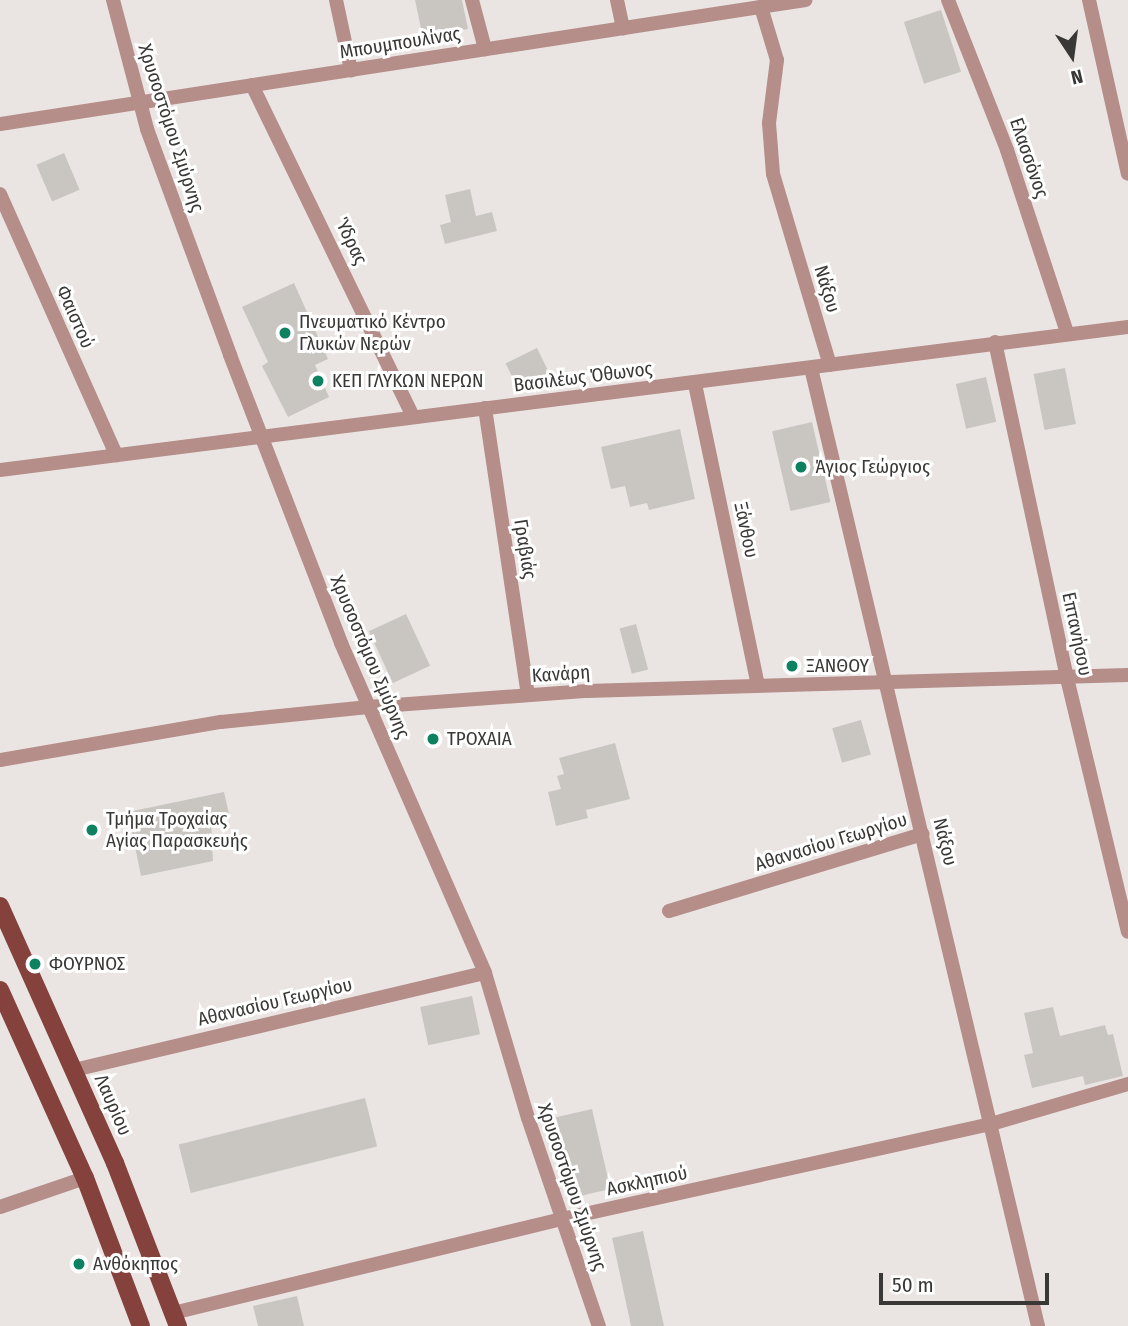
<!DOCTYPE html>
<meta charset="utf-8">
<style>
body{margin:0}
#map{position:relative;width:1128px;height:1326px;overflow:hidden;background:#eae5e3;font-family:"Fira Sans Condensed",sans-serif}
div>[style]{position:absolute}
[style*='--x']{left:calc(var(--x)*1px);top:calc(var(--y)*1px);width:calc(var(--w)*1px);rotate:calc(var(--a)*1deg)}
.building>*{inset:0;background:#c9c6c2;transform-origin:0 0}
.minor>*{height:14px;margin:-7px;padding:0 7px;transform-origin:7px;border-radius:7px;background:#b58d89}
.tertiary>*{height:14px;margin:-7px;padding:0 7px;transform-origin:7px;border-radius:7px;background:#b58d89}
.primary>*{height:18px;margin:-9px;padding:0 9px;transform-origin:9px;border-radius:9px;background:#85423d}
.dots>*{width:19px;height:19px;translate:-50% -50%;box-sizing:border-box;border:4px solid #fff;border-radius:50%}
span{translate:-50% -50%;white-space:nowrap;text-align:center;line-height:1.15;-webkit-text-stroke:6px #fff;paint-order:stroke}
.street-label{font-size:19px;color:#393837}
.poi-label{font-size:19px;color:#393837}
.left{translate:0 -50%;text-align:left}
.north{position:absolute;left:1037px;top:21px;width:70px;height:70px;-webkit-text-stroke:5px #fff;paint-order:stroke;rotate:167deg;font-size:19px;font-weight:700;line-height:28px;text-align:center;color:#393837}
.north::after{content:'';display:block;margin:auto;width:24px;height:32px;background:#393837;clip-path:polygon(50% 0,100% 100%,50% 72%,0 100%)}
.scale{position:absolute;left:879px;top:1273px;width:170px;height:32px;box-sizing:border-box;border:4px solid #393837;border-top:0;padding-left:9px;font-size:21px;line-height:24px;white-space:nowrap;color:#393837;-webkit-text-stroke:5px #fff;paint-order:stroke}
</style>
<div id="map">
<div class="building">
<i style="clip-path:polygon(415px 0,462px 0,468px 29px,423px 38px)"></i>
<i style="left:941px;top:10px;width:65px;height:39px;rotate:72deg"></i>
<i style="left:64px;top:153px;width:40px;height:30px;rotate:67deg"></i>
<i style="clip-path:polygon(470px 189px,476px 216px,492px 212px,497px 231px,445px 244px,440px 225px,451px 222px,445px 195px)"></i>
<i style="clip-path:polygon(294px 283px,328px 359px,315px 365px,329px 397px,288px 417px,262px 366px,268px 362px,242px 307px)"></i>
<i style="left:537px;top:348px;width:30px;height:35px;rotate:64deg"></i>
<i style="left:1065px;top:368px;width:57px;height:32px;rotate:79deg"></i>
<i style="left:986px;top:377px;width:46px;height:31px;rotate:77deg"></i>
<i style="left:812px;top:422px;width:82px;height:41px;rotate:77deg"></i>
<i style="clip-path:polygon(680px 429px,695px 499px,649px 510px,647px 503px,630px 507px,625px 486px,611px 489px,601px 447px)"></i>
<i style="left:406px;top:614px;width:57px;height:41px;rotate:65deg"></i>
<i style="left:636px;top:624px;width:47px;height:17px;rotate:75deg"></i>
<i style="left:861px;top:720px;width:36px;height:30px;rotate:74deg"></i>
<i style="clip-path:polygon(615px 743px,630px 799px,586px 810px,588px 818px,556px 826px,548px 792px,561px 789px,557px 776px,564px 774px,559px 758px)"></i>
<i style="clip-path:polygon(224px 792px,230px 818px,211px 822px,213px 861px,141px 876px,128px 812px)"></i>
<i style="left:472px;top:996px;width:39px;height:53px;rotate:78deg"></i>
<i style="clip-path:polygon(1053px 1007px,1060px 1036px,1105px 1025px,1108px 1035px,1113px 1034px,1123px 1076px,1085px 1085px,1083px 1076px,1032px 1088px,1024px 1055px,1033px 1053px,1024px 1013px)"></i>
<i style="left:365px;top:1098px;width:50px;height:192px;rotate:76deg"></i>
<i style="left:592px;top:1109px;width:82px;height:37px;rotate:77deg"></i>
<i style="clip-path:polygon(643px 1231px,664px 1326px,631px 1326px,616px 1256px,612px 1238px)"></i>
<i style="clip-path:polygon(297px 1296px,304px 1326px,258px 1326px,253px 1306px)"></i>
</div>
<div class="minor">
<i style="--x:113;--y:0;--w:133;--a:75.2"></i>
<i style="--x:147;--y:129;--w:241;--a:69.8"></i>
<i style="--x:230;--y:355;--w:309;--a:68.9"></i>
<i style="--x:341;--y:643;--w:360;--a:66.4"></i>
<i style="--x:485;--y:973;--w:151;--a:73.5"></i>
<i style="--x:528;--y:1118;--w:220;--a:71.2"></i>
<i style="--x:336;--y:0;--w:72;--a:77.9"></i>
<i style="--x:472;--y:0;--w:51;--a:75.1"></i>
<i style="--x:617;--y:0;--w:29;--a:78"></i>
<i style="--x:948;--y:0;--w:161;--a:68.5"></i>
<i style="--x:1007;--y:150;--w:192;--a:71.8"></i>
<i style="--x:1089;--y:0;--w:178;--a:77.4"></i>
<i style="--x:761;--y:7;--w:55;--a:73.2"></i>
<i style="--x:777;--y:60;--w:64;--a:97.2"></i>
<i style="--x:769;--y:123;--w:51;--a:85.5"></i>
<i style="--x:773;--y:174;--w:199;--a:73.4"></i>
<i style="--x:252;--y:85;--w:368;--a:64.1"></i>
<i style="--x:0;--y:194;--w:286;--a:66"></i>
<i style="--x:995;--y:342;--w:344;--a:77.9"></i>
<i style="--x:1067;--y:678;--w:261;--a:76.5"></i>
<i style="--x:811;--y:368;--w:985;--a:76.67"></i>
<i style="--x:695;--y:384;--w:308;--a:78.2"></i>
<i style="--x:485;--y:408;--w:290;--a:81.5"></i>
<i style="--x:0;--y:470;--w:1137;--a:-7.23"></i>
<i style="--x:0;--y:760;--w:224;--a:-9.8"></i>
<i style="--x:221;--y:722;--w:148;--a:-5.8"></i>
<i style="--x:368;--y:707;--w:220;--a:-4.2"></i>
<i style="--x:587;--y:691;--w:541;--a:-1.69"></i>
<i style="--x:669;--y:911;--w:265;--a:-16.9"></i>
<i style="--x:74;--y:1070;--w:422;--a:-13.3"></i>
<i style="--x:0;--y:1207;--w:90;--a:-18.8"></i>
<i style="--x:173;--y:1313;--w:400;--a:-13.6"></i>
<i style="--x:562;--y:1219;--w:439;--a:-12.5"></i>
<i style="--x:991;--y:1124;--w:143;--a:-16.3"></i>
</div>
<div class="tertiary">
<i style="--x:0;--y:124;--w:815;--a:-8.75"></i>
</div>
<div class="primary">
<i style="--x:0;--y:906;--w:282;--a:65.9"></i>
<i style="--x:115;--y:1163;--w:175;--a:68.9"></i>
<i style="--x:0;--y:990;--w:206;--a:65.7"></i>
<i style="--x:85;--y:1178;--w:158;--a:69.3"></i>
</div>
<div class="dots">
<i style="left:285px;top:333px;background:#0e8260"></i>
<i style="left:318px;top:381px;background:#0e8260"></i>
<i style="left:801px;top:467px;background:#0e8260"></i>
<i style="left:792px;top:666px;background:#0e8260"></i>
<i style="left:433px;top:739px;background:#0e8260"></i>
<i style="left:92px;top:830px;background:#0e8260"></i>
<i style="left:35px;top:964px;background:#0e8260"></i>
<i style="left:79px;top:1264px;background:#0e8260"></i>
</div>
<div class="street-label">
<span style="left:400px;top:43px;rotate:-9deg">Μπουμπουλίνας</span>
<span style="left:171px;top:128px;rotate:72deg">Χρυσοστόμου Σμύρνης</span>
<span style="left:1029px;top:158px;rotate:71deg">Ελασσόνος</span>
<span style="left:351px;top:241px;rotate:64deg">Ύδρας</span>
<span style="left:827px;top:289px;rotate:73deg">Νάξου</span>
<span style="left:75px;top:317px;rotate:66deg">Φαιστού</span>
<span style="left:583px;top:377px;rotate:-7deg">Βασιλέως Όθωνος</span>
<span style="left:746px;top:530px;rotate:78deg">Ξάνθου</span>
<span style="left:525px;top:549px;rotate:81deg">Γραβιάς</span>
<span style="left:1077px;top:634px;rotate:78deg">Επτανήσου</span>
<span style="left:370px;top:657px;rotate:67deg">Χρυσοστόμου Σμύρνης</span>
<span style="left:561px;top:674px;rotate:-4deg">Κανάρη</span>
<span style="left:831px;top:842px;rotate:-17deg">Αθανασίου Γεωργίου</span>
<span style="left:945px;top:842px;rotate:76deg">Νάξου</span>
<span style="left:275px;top:1002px;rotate:-13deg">Αθανασίου Γεωργίου</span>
<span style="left:113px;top:1105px;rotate:66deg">Λαυρίου</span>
<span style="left:647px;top:1181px;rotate:-12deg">Ασκληπιού</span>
<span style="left:572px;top:1187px;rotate:71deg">Χρυσοστόμου Σμύρνης</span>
</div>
<div class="poi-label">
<span class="left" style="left:299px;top:333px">Πνευματικό Κέντρο<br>Γλυκών Νερών</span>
<span class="left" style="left:332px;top:381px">ΚΕΠ ΓΛΥΚΩΝ ΝΕΡΩΝ</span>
<span class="left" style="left:815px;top:467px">Άγιος Γεώργιος</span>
<span class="left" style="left:806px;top:666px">ΞΑΝΘΟΥ</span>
<span class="left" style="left:447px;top:739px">ΤΡΟΧΑΙΑ</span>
<span class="left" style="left:106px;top:830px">Τμήμα Τροχαίας<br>Αγίας Παρασκευής</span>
<span class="left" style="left:49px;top:964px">ΦΟΥΡΝΟΣ</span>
<span class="left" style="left:93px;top:1264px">Ανθόκηπος</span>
</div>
<div class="north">N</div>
<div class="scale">50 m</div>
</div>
